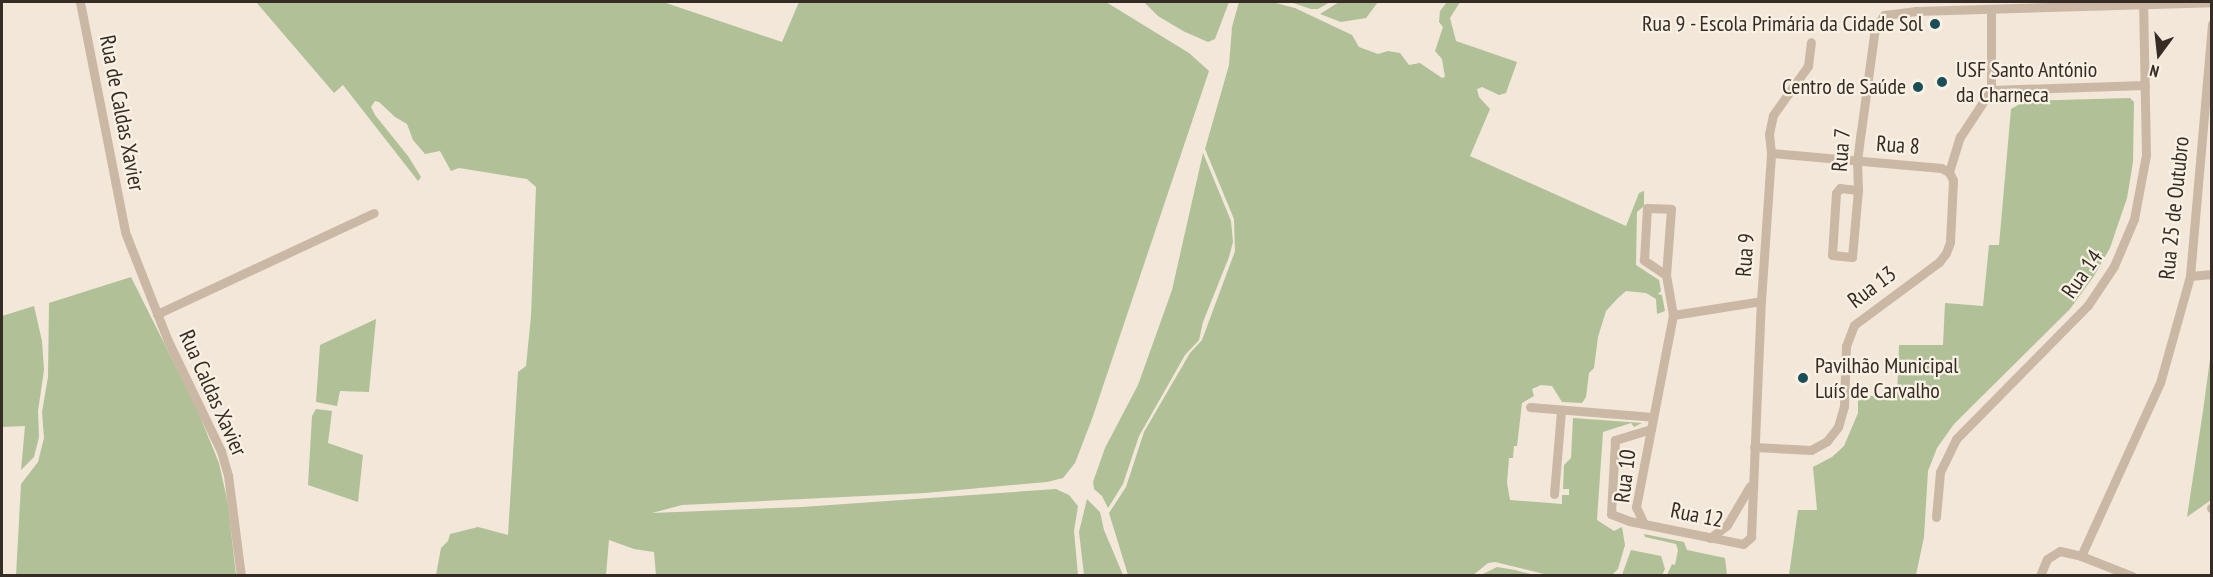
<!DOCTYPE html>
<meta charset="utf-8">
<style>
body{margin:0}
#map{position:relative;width:2213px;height:577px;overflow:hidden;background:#f2e7d8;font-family:"PT Sans Narrow",sans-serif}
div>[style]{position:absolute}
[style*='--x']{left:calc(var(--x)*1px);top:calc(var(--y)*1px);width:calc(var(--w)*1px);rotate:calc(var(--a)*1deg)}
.green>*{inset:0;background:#b0c198}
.street>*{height:9px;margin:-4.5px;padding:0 4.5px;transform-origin:4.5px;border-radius:4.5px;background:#cab8a4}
.dots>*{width:16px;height:16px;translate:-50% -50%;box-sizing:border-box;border:3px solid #f9f1e4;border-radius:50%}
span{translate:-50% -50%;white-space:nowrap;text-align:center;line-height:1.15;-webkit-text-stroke:4.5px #f9f1e4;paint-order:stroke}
.poi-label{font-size:22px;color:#352c26}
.right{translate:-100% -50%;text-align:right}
.left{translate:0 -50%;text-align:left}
.street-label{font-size:22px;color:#352c26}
.frame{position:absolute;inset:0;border:3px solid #352c26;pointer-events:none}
.north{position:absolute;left:2129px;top:24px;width:60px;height:60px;-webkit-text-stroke:4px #f9f1e4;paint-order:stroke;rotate:195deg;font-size:16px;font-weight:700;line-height:24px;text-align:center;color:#352c26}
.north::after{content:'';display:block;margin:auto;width:21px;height:27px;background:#352c26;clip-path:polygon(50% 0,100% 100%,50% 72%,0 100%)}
</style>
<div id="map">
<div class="green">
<i style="clip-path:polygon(256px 2px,663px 2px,782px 42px,799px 2px,1106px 2px,1189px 53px,1209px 71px,1092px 419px,1075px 463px,1063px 478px,1047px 482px,925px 493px,682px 505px,652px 513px,802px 507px,1056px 489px,1069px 495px,1078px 506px,1074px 531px,1078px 575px,656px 575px,654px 552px,634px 549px,609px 540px,606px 575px,436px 575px,441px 548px,448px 541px,450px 534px,478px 527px,508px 535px,518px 372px,526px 366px,531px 316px,536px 187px,527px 179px,459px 168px,451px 171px,440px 151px,425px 154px,413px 140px,407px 124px,395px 117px,379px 102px,375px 101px,371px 107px,375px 115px,408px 156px,421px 177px,418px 181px,343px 85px,334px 93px)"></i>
<i style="clip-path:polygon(1144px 2px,1229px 2px,1215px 39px,1208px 42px,1183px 31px,1158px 16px)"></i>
<i style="clip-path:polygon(1239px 2px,1272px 2px,1295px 8px,1352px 35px,1359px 47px,1378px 54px,1388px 51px,1400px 53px,1409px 65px,1420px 63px,1442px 78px,1445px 77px,1442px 59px,1435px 51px,1443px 27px,1439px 22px,1440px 11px,1447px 2px,1460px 2px,1450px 18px,1456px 41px,1517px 62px,1506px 93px,1499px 95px,1482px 87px,1477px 89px,1479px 97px,1490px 109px,1470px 156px,1626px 226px,1639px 193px,1644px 191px,1644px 206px,1637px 212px,1636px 265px,1659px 280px,1661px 291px,1658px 294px,1662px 295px,1665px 311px,1657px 314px,1656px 299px,1646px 293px,1626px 291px,1618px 298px,1606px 311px,1598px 337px,1594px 368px,1589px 373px,1586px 397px,1582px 403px,1562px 402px,1552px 386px,1541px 385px,1532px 389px,1534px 396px,1522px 403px,1517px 446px,1514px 446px,1513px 458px,1509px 458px,1507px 483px,1510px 500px,1562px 504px,1562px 495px,1569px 495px,1569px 489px,1563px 489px,1564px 465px,1571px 458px,1573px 418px,1642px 423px,1634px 427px,1631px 423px,1603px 432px,1597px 520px,1614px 531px,1622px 527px,1625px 545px,1618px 569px,1612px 575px,1548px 575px,1495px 562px,1488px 563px,1472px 576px,1128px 575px,1109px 513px,1126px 487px,1144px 432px,1190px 353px,1202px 340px,1235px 251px,1234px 219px,1205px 149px,1229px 65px,1232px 27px)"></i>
<i style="clip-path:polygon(1290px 2px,1330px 2px,1318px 9px,1311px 9px)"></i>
<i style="clip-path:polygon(1339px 2px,1378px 2px,1366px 18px,1341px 22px,1320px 14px)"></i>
<i style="clip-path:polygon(2130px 98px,2134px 102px,2133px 162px,2127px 198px,2110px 248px,2094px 276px,2070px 309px,1954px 424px,1937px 448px,1928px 471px,1924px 537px,1916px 575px,1789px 575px,1798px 510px,1817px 510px,1813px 467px,1832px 457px,1844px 446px,1858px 413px,1858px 396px,1897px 396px,1899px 345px,1943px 345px,1945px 303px,1983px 306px,1989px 245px,1999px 245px,2011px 109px,2025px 101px)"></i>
<i style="clip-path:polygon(1203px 153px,1231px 221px,1233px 242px,1229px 257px,1203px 322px,1199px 340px,1185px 355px,1139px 436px,1123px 484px,1108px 508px,1102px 496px,1094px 489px,1093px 482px,1105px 448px,1138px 385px,1172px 290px)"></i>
<i style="clip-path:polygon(131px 277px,196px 407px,219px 463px,228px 504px,236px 575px,16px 576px,21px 484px,38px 462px,44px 438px,42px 412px,48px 377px,49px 303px)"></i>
<i style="clip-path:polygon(34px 306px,42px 341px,44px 370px,38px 411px,39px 437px,34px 457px,21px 470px,25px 426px,2px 427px,2px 316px)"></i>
<i style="clip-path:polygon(376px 319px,369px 392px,340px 391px,337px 406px,316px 402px,320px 345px)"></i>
<i style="clip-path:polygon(2211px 352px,2211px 500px,2187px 517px,2203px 411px)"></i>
<i style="clip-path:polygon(316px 409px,332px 411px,328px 443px,363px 455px,358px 502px,308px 485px,312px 416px)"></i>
<i style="clip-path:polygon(1087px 499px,1100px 512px,1104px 530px,1123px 575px,1084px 575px,1079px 532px)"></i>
<i style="clip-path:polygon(1644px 534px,1684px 542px,1687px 550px,1725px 558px,1727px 575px,1667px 575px,1672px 564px,1675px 565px,1678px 550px,1676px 544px,1645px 537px)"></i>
<i style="clip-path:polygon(1631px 550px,1661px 556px,1665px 569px,1662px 575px,1622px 575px)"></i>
<i style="clip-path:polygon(1497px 567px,1515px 570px,1534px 575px,1481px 575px)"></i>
</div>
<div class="street">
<i style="--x:80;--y:2;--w:234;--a:78.9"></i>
<i style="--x:125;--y:232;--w:117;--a:68.5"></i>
<i style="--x:168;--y:341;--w:122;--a:64.3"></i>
<i style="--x:221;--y:451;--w:25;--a:74"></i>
<i style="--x:228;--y:475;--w:102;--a:82.7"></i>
<i style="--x:1991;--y:90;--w:154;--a:-1.9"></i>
<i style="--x:1771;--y:153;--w:171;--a:5"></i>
<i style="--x:1941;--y:168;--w:9;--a:27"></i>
<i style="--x:1949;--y:172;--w:37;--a:-73"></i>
<i style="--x:1960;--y:137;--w:56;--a:-56.6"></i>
<i style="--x:1991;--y:90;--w:81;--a:-90"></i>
<i style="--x:1858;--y:190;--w:18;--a:-174"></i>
<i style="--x:1840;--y:188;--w:6;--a:129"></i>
<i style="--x:1836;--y:193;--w:62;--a:93.7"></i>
<i style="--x:1832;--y:255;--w:20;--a:6"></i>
<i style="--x:1852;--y:257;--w:67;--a:-84.9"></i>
<i style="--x:1858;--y:190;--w:28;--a:-92"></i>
<i style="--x:1857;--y:162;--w:31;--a:-83"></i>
<i style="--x:1861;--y:131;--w:104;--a:-82.3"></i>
<i style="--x:1875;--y:28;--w:16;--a:-55"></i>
<i style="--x:1884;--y:15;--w:31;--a:-7"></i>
<i style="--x:1915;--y:11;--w:297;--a:-1.7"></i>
<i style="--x:2190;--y:276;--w:22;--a:-5"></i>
<i style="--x:157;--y:314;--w:239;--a:-25"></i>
<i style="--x:1673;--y:315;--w:89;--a:-9"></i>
<i style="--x:1530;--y:407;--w:123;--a:4.6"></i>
<i style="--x:1651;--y:429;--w:38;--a:163"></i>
<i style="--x:1615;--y:440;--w:74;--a:93.1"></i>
<i style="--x:1611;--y:514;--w:19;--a:21"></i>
<i style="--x:1629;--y:521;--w:116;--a:11.4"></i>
<i style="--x:1743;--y:544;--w:11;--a:-41"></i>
<i style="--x:1751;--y:537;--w:236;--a:-87.6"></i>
<i style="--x:1761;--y:301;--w:148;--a:-86.1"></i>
<i style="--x:1771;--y:153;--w:19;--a:-96"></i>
<i style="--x:1769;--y:134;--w:19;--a:-78"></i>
<i style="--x:1773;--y:115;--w:60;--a:-54.5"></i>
<i style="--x:1808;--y:66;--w:24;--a:-83"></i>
<i style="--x:1754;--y:447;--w:57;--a:3"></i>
<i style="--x:1811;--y:450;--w:18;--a:-29"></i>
<i style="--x:1827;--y:441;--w:18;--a:-52"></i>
<i style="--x:1838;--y:427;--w:22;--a:-74"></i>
<i style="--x:1844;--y:406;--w:60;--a:-88.1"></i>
<i style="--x:1846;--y:346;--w:22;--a:-69"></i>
<i style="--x:1854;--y:325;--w:106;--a:-36.5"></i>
<i style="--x:1939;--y:262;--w:11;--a:-52"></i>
<i style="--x:1946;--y:253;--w:12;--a:-70"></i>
<i style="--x:1950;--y:242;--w:62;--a:-87.2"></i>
<i style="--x:1953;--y:180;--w:9;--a:-117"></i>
<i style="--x:1554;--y:494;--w:84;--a:-85.2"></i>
<i style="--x:2211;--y:508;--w:1;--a:0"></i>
<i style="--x:1936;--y:517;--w:45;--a:-84.9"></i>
<i style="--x:1940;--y:472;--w:37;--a:-64"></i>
<i style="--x:1956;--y:439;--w:188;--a:-45.4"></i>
<i style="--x:2088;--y:305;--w:47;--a:-56.3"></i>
<i style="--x:2114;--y:266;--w:51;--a:-66.9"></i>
<i style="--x:2134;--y:219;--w:65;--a:-79.4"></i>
<i style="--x:2146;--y:155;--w:151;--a:-91.1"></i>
<i style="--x:1644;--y:524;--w:19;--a:-115"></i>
<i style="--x:1636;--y:507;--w:196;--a:-79.1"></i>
<i style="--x:1673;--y:315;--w:41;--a:-99.9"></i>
<i style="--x:1666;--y:275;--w:27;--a:-146"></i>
<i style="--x:1644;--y:260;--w:52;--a:-86.7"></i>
<i style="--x:1647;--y:208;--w:24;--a:2"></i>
<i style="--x:1671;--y:209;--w:66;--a:94.3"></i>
<i style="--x:1710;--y:538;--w:21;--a:-37"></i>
<i style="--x:1727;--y:525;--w:45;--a:-59.5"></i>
<i style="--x:2081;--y:556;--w:190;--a:-65.5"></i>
<i style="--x:2160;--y:383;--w:111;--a:-74.3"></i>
<i style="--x:2190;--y:276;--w:253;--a:-85"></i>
<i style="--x:2040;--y:576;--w:18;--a:-68"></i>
<i style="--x:2047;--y:559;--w:15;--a:-32"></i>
<i style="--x:2060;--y:551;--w:22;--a:13"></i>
<i style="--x:2081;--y:556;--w:55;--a:21.4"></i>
</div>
<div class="dots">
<i style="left:1935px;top:24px;background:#1b4f57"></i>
<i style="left:1942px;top:82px;background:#1b4f57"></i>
<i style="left:1918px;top:87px;background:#1b4f57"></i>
<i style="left:1803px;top:378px;background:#1b4f57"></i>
</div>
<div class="poi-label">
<span class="right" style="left:1923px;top:24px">Rua 9 - Escola Primária da Cidade Sol</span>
<span class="left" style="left:1956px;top:82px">USF Santo António<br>da Charneca</span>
<span class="right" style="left:1906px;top:87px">Centro de Saúde</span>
<span class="left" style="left:1815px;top:378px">Pavilhão Municipal<br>Luís de Carvalho</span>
</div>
<div class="street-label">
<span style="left:122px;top:113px;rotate:79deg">Rua de Caldas Xavier</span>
<span style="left:1898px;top:145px;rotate:4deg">Rua 8</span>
<span style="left:1841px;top:150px;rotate:-86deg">Rua 7</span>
<span style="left:2174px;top:208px;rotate:-84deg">Rua 25 de Outubro</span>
<span style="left:1745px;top:255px;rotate:-86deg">Rua 9</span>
<span style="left:2082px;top:274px;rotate:-55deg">Rua 14</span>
<span style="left:1872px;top:287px;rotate:-37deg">Rua 13</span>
<span style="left:213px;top:393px;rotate:66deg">Rua Caldas Xavier</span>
<span style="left:1625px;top:476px;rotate:-83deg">Rua 10</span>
<span style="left:1697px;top:515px;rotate:11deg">Rua 12</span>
</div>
<div class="frame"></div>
<div class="north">N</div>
</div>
